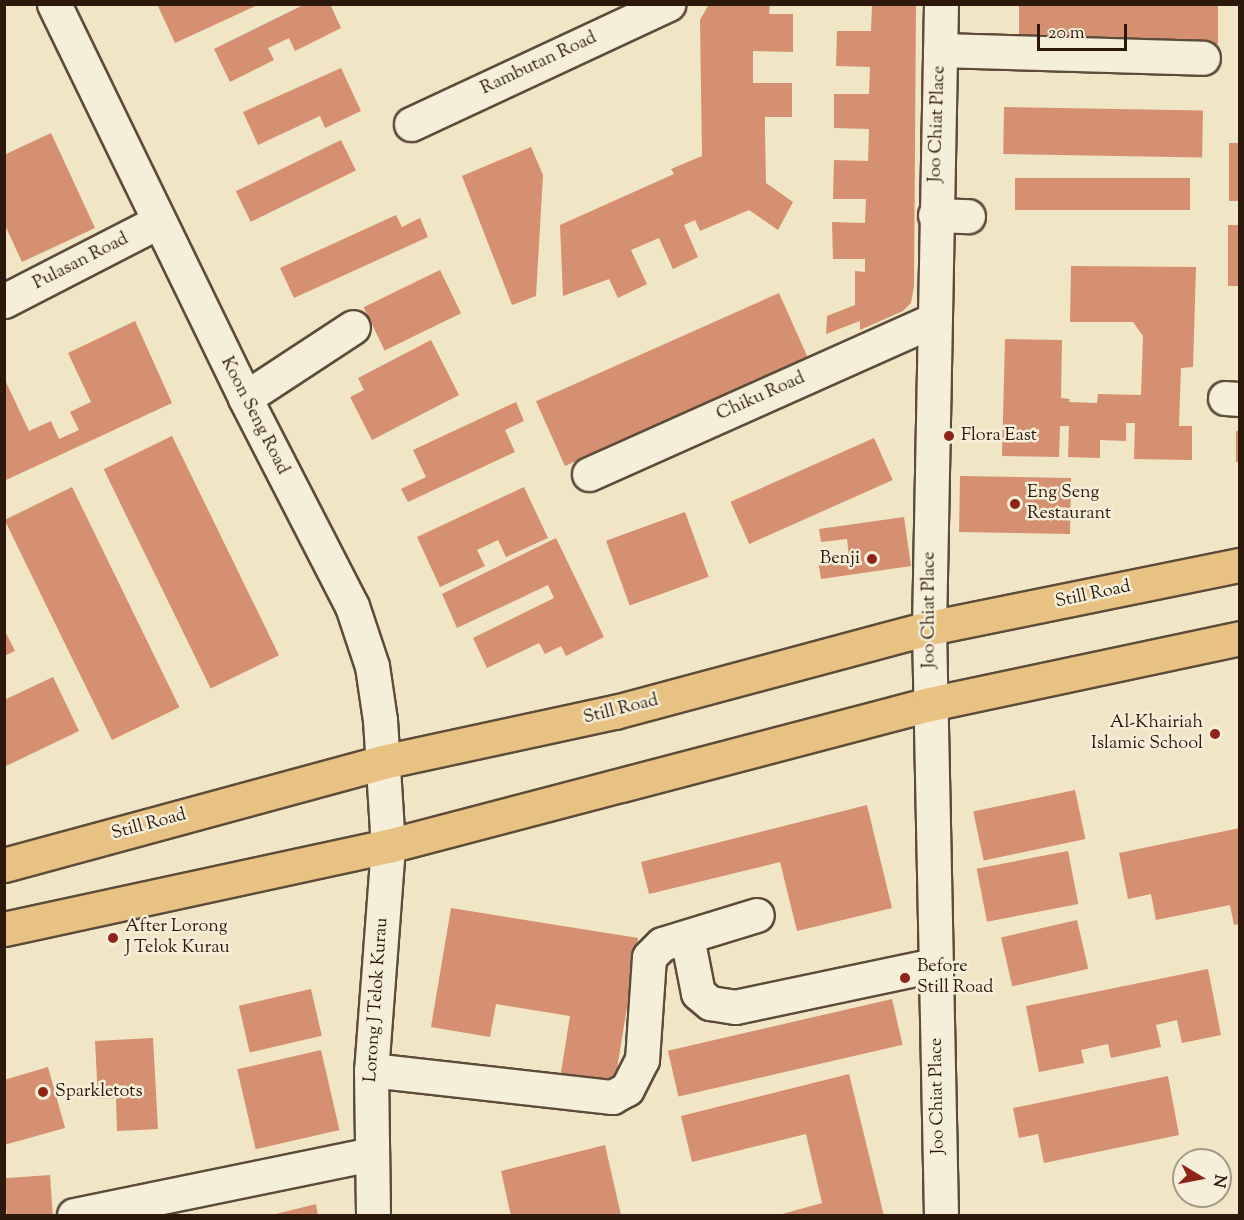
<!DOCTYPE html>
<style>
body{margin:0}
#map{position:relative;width:1244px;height:1220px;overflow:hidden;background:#f0e5c5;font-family:"Sorts Mill Goudy",serif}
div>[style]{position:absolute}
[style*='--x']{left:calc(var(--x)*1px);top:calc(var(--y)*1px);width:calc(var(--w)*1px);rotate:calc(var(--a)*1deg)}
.building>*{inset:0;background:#d49070;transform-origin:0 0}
.roads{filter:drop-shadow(2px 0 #5d4c3a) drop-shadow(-2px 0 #5d4c3a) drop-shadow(0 2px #5d4c3a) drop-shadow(0 -2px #5d4c3a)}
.minor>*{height:33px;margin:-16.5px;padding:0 16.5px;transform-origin:16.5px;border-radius:16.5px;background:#f5eed9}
.highway>*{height:33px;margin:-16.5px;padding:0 16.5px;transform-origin:16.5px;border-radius:16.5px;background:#e8c282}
.dots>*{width:16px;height:16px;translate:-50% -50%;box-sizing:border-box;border:3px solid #f5eed9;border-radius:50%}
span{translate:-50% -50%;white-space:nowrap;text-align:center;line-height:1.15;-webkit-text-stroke:5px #f5eed9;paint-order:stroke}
.street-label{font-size:18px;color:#2c190b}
.poi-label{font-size:18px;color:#2c190b}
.left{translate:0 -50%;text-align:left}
.right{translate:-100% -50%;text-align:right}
.frame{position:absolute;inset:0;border:6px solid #2c190b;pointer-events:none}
.north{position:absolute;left:1172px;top:1148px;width:60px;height:60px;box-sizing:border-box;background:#f5eed9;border:2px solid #a59987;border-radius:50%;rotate:100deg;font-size:16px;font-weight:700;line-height:24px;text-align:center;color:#2c190b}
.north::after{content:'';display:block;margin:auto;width:21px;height:27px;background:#8f2418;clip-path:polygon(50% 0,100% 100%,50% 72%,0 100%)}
.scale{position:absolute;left:1037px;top:24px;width:90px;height:27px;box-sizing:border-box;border:3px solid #2c190b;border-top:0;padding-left:8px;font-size:18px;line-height:21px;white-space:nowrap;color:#2c190b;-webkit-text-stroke:4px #f5eed9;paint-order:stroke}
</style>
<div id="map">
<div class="building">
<i style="clip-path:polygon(157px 4px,260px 4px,175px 43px)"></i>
<i style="clip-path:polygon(305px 4px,330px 4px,341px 28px,295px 51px,289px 38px,268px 48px,274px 60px,230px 82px,214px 49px)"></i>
<i style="clip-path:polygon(709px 4px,770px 4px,769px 14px,793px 14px,793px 52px,753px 51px,753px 83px,792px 83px,792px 117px,765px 117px,765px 132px,766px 183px,793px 202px,778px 230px,749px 210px,700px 231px,695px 220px,684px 225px,698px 257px,673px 269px,659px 238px,631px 250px,647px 284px,618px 298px,609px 279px,563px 296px,560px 225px,674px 174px,671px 169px,702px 156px,700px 20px)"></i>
<i style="clip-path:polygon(872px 4px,916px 4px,914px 286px,911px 303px,903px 311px,860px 330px,860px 321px,826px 334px,827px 316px,855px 305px,855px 271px,865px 272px,865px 259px,833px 259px,832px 222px,865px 223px,866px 199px,833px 199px,834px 160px,868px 161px,869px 129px,834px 128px,834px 94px,869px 94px,870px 67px,836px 66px,837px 31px,871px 31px)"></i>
<i style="left:1019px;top:4px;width:199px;height:40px"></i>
<i style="clip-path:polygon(341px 68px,361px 111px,325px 128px,320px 116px,258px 145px,243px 112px)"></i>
<i style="left:1004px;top:107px;width:199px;height:47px;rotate:1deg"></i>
<i style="clip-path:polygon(51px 133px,95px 228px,22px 262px,4px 223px,4px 155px)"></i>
<i style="left:341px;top:140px;width:34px;height:117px;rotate:64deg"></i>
<i style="left:1229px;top:143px;width:11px;height:58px"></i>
<i style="clip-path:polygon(531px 147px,543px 175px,536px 296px,512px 305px,462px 176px)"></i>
<i style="left:1015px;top:178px;width:175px;height:32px"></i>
<i style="clip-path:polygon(396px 215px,402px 227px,420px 218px,428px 237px,294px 298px,280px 268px)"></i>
<i style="left:1228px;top:225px;width:12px;height:61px"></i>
<i style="clip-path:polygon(1071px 266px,1196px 267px,1193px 367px,1181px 368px,1179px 426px,1192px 426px,1192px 460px,1134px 459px,1135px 423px,1126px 423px,1126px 441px,1100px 440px,1100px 458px,1068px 457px,1069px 426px,1060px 426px,1059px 457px,1002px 456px,1005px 339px,1062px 340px,1061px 398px,1070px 399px,1069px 402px,1097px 403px,1098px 394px,1141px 395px,1143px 336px,1133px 322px,1070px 322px)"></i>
<i style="left:440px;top:270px;width:48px;height:85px;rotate:64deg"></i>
<i style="left:779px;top:293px;width:71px;height:266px;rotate:66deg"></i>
<i style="clip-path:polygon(135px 321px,172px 403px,4px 481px,4px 378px,29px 431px,51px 421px,59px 439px,79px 430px,70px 412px,91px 402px,68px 353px)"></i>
<i style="clip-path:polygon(431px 340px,459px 395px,372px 440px,350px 397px,364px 390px,358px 378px)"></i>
<i style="clip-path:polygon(516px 402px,524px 421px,505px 430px,515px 452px,408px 502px,401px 489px,426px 477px,413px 450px)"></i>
<i style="left:1236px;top:431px;width:4px;height:31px"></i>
<i style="left:172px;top:436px;width:244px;height:76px;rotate:64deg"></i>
<i style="left:874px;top:438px;width:46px;height:157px;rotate:66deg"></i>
<i style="left:960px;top:476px;width:111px;height:56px;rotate:1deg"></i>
<i style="left:72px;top:487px;width:245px;height:75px;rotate:64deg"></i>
<i style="clip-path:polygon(524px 487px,548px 538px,506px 557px,498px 540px,477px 550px,485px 566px,440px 587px,417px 537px)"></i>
<i style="left:685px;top:512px;width:69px;height:84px;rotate:70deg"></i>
<i style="clip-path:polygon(904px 517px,911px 566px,821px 579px,818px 561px,849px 557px,847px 539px,821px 542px,819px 529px)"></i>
<i style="clip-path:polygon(556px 538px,604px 637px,566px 656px,561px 646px,545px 654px,539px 643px,487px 668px,473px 638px,554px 598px,548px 585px,457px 628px,442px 594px)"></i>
<i style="clip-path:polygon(4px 629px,15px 651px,4px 656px)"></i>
<i style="clip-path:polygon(53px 677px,79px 731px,4px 767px,4px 700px)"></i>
<i style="left:1075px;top:790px;width:50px;height:104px;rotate:78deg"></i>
<i style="clip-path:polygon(867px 805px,892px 908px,797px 931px,780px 862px,649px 894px,641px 862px)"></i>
<i style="clip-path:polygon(1240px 828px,1240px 924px,1234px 925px,1230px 905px,1156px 920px,1151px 894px,1128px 899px,1119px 853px)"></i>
<i style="left:1068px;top:851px;width:54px;height:93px;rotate:79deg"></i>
<i style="clip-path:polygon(451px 908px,638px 938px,613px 1094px,559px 1085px,570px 1016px,496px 1004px,490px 1037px,431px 1027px)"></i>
<i style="left:1077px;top:920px;width:50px;height:78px;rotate:77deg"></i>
<i style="clip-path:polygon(1208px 969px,1221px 1035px,1182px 1043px,1177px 1020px,1156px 1025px,1161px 1047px,1111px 1058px,1108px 1044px,1081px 1050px,1084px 1063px,1039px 1072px,1026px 1006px)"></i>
<i style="left:311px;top:989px;width:48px;height:74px;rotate:77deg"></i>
<i style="left:892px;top:999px;width:47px;height:230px;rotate:77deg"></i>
<i style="clip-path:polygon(153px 1038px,158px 1129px,117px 1131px,116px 1098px,98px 1099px,95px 1041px)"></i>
<i style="left:321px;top:1050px;width:82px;height:86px;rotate:77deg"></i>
<i style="clip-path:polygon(48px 1067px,65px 1128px,4px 1145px,4px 1080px)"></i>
<i style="clip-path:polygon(849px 1074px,884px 1216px,775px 1216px,822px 1203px,806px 1134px,692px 1162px,681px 1116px)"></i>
<i style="clip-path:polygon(1168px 1076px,1179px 1135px,1044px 1163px,1038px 1134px,1019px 1138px,1013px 1108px)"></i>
<i style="clip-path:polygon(605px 1145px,621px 1215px,511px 1216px,501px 1171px)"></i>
<i style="left:50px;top:1175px;width:41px;height:46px;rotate:86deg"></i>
<i style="clip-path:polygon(316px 1204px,318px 1216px,272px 1216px,272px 1215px)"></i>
</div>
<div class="roads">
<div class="minor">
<i style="--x:54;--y:4;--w:438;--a:64.1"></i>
<i style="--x:245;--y:398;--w:234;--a:62.8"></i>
<i style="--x:352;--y:606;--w:63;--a:71.6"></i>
<i style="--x:372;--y:666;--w:55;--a:81.6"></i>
<i style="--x:380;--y:720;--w:126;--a:86.4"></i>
<i style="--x:388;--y:846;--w:225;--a:94.3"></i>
<i style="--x:371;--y:1070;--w:146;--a:89.2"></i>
<i style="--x:941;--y:4;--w:624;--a:91.1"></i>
<i style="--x:929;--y:628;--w:588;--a:88.83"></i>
<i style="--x:940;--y:50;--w:263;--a:1.7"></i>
<i style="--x:411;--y:124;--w:284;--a:-25"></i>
<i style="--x:935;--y:215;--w:33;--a:2"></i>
<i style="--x:4;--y:301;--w:173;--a:-27.2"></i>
<i style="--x:245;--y:398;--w:129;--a:-33.3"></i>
<i style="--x:1225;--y:398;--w:15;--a:4"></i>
<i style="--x:589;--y:474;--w:377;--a:-24.1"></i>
<i style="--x:687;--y:937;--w:57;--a:78.9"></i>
<i style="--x:698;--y:993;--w:16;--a:40"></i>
<i style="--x:710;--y:1003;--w:25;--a:9"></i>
<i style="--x:735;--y:1007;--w:204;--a:-11.9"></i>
<i style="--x:371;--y:1070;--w:243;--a:6.4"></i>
<i style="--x:612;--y:1097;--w:17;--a:-28"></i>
<i style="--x:627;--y:1089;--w:33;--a:-63"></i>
<i style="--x:642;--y:1060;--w:103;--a:-86.1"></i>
<i style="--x:649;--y:957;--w:18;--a:-45"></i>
<i style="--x:662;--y:944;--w:99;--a:-17"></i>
<i style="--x:74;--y:1215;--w:304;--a:-11.6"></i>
</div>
<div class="highway">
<i style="--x:4;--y:865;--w:393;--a:-15.2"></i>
<i style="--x:383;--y:762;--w:237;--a:-12.2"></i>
<i style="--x:615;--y:712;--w:325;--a:-15"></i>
<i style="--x:929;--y:628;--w:317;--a:-11.5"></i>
<i style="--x:4;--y:929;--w:393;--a:-12.2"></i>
<i style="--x:388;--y:846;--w:560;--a:-14.68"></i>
<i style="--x:930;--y:704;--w:317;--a:-12"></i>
</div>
</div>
<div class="dots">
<i style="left:949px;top:436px;background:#8f2418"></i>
<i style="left:1015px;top:504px;background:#8f2418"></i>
<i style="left:872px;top:559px;background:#8f2418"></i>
<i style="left:1215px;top:734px;background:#8f2418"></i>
<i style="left:113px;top:938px;background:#8f2418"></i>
<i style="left:905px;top:978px;background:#8f2418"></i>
<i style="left:43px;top:1092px;background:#8f2418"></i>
</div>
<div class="street-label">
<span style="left:539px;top:64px;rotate:-25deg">Rambutan Road</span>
<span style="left:938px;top:124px;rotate:-88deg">Joo Chiat Place</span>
<span style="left:81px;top:262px;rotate:-27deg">Pulasan Road</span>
<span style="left:761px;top:397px;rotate:-24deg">Chiku Road</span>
<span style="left:254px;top:416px;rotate:63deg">Koon Seng Road</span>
<span style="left:1093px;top:595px;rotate:-12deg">Still Road</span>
<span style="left:930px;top:610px;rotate:-90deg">Joo Chiat Place</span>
<span style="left:621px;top:710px;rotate:-14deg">Still Road</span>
<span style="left:149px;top:825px;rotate:-15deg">Still Road</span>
<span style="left:377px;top:1000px;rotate:-86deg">Lorong J Telok Kurau</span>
<span style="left:938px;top:1096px;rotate:-91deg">Joo Chiat Place</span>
</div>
<div class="poi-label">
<span class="left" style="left:961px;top:436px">Flora East</span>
<span class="left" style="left:1027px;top:504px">Eng Seng<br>Restaurant</span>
<span class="right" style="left:860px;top:559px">Benji</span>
<span class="right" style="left:1203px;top:734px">Al-Khairiah<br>Islamic School</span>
<span class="left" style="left:125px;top:938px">After Lorong<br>J Telok Kurau</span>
<span class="left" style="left:917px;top:978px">Before<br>Still Road</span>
<span class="left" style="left:55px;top:1092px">Sparkletots</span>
</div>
<div class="frame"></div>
<div class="north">N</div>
<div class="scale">20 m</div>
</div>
